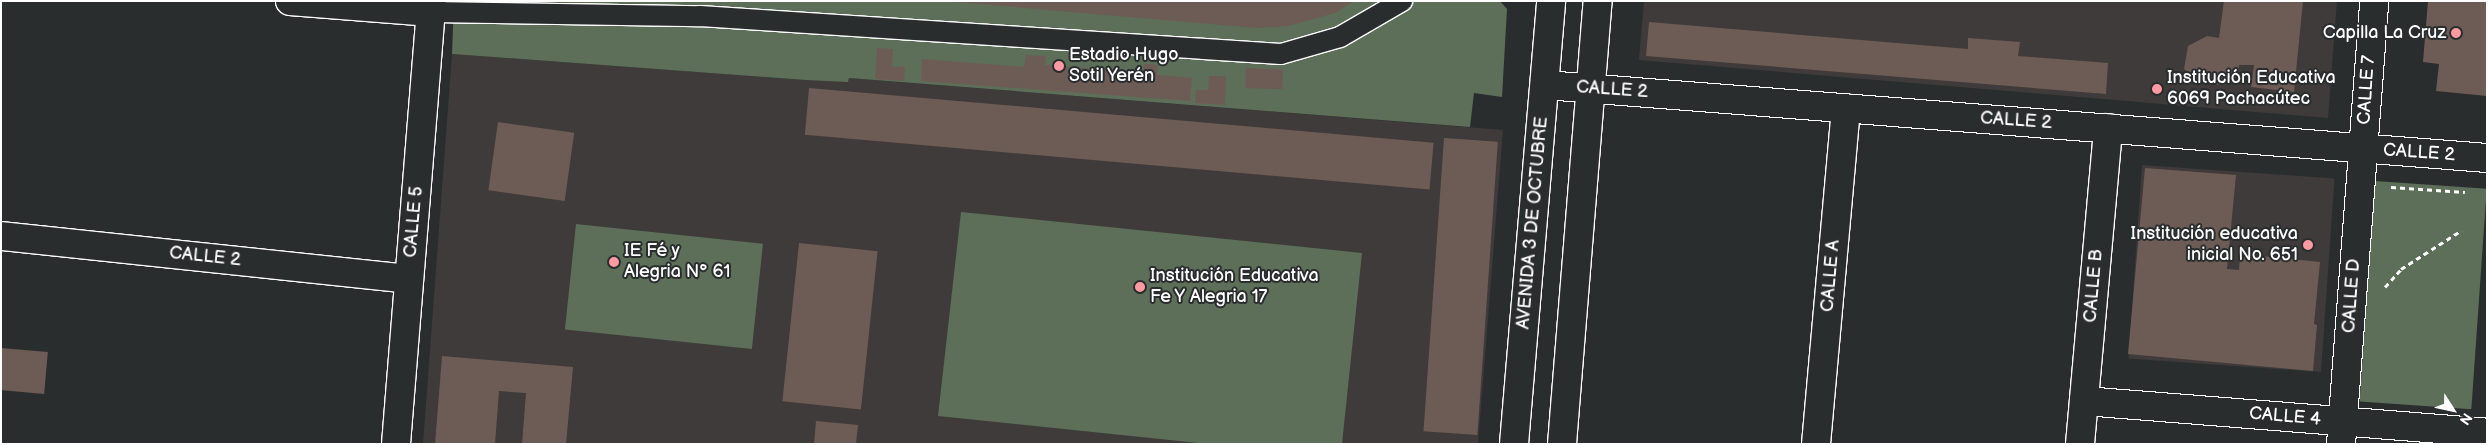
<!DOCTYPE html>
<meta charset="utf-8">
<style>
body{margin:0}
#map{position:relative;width:2488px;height:445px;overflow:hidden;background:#2a2d2e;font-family:"Balsamiq Sans",sans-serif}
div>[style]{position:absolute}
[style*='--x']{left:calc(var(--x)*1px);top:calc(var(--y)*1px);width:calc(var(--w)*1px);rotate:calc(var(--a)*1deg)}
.built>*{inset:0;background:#3e3b3a;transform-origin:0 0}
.green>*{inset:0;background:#5d6f58;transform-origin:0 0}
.building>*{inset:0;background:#6d5c55;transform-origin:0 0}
.path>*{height:3px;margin-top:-1.5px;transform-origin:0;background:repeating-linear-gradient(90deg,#fff 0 5px,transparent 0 9px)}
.roads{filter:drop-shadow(1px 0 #fff) drop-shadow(-1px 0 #fff) drop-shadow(0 1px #fff) drop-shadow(0 -1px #fff)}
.lane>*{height:20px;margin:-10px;padding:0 10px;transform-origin:10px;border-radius:10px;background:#2a2d2e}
.street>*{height:28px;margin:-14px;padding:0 14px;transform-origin:14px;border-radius:14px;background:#2a2d2e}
.secondary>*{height:28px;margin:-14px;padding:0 14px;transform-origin:14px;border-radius:14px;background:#2a2d2e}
.dots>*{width:14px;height:14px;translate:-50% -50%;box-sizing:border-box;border:2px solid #2a2d2e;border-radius:50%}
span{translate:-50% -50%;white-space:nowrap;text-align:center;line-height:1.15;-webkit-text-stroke:4px #2a2d2e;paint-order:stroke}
.poi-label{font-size:18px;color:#fff}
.right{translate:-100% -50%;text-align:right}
.left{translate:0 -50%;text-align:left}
.street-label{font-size:18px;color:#fff}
.frame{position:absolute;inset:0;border:2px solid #fff;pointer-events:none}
.north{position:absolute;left:2428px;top:385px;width:50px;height:50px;-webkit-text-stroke:4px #2a2d2e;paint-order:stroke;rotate:125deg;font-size:14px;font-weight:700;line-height:20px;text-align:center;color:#fff}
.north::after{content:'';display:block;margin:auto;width:18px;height:22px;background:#fff;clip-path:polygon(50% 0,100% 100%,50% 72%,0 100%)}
</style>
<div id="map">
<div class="built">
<i style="clip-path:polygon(1644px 1px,2337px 1px,2328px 118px,1639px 60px)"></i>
<i style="clip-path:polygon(452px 54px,805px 80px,848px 81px,849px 78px,1503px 130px,1478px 444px,423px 444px)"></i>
<i style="left:2142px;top:165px;width:193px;height:194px;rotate:4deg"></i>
</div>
<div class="green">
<i style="clip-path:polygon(454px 1px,1500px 1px,1507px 9px,1502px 97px,1474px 93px,1470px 127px,849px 78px,848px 82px,805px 80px,452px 54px)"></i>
<i style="left:2375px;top:181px;width:112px;height:221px;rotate:4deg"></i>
<i style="clip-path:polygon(961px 212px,1362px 253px,1342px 444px,1208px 444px,938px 416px)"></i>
<i style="left:576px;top:224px;width:188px;height:106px;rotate:6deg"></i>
</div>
<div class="building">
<i style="clip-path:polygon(945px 1px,1354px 1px,1335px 13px,1288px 26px,1256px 28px)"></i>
<i style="clip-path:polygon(2224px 1px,2303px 1px,2294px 92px,2251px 87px,2254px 65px,2239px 65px,2238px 76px,2224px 85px,2202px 83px,2184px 69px,2188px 46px,2207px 36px,2219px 38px)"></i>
<i style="clip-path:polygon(2428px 1px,2487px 1px,2487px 96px,2436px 91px,2439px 64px,2423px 62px)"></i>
<i style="clip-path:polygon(1649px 22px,1968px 49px,1968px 38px,2020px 42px,2018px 56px,2108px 63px,2106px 94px,1646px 56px)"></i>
<i style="clip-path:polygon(877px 48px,893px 49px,892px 66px,905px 67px,904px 81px,875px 79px)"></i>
<i style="clip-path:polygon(1026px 55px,1046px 56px,1045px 65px,1143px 73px,1144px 64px,1158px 65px,1157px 75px,1192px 78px,1190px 101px,921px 81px,922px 59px,1024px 67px)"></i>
<i style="left:1246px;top:68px;width:37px;height:20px;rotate:2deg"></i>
<i style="clip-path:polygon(1209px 76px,1226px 76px,1225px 105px,1195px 103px,1196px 90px,1208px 90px)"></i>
<i style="left:809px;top:88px;width:627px;height:47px;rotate:5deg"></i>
<i style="left:498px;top:122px;width:77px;height:69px;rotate:8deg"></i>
<i style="left:1444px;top:138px;width:54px;height:294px;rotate:4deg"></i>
<i style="clip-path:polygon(2145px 168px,2236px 175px,2227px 269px,2239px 270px,2240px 254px,2320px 262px,2314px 324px,2317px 325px,2313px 371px,2128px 354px)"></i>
<i style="left:799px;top:243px;width:79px;height:159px;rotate:6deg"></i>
<i style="left:1px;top:348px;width:47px;height:42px;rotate:5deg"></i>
<i style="clip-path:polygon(442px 356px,573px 367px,566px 444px,522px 444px,526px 393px,499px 391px,495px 444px,435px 444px)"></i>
<i style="clip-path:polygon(816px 421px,858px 425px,856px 444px,814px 444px)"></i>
</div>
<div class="path">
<i style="--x:2391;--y:187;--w:74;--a:3.9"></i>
<i style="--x:2385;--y:287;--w:24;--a:-48"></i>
<i style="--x:2401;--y:269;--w:72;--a:-32.6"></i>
</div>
<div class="roads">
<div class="lane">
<i style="--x:431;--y:12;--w:269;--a:0.9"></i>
<i style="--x:700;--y:16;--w:582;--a:3.74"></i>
<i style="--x:1281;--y:54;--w:61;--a:-16.1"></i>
<i style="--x:1340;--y:37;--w:72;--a:-30.1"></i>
</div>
<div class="street">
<i style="--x:290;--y:1;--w:141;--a:4.5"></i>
<i style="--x:1545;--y:85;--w:945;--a:4.43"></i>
<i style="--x:1;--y:236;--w:410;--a:6"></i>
<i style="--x:2084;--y:401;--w:404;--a:4.5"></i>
<i style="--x:396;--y:444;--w:444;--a:-85.4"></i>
<i style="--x:1816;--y:444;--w:337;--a:-84.9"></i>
<i style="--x:2080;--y:444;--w:317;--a:-84.9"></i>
<i style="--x:2341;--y:444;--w:444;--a:-85.7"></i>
</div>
<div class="secondary">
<i style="--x:1514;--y:444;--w:445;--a:-85.2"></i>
<i style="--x:1562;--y:444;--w:444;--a:-85.4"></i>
</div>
</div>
<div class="dots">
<i style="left:2456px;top:33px;background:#ff9aa2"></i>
<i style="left:1059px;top:66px;background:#ff9aa2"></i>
<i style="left:2157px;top:89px;background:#ff9aa2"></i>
<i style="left:2308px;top:245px;background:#ff9aa2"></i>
<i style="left:614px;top:262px;background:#ff9aa2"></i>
<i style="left:1140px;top:287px;background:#ff9aa2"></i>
</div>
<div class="poi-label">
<span class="right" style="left:2446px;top:33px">Capilla La Cruz</span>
<span class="left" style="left:1069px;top:66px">Estadio Hugo<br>Sotil Yerén</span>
<span class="left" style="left:2167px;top:89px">Institución Educativa<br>6069 Pachacútec</span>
<span class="right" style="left:2298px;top:245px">Institución educativa<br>inicial No. 651</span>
<span class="left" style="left:624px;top:262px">IE Fé y<br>Alegria N° 61</span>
<span class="left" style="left:1150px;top:287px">Institución Educativa<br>Fe Y Alegria 17</span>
</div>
<div class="street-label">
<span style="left:1612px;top:90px;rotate:4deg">CALLE 2</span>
<span style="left:2367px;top:90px;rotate:-86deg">CALLE 7</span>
<span style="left:2016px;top:121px;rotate:4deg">CALLE 2</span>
<span style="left:2419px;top:153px;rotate:4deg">CALLE 2</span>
<span style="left:414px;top:222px;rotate:-85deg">CALLE 5</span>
<span style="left:1533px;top:223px;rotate:-85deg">AVENIDA 3 DE OCTUBRE</span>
<span style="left:205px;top:257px;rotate:6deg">CALLE 2</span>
<span style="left:1831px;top:276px;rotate:-85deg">CALLE A</span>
<span style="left:2094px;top:286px;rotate:-85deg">CALLE B</span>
<span style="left:2352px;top:296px;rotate:-86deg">CALLE D</span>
<span style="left:2285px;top:417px;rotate:5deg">CALLE 4</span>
</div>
<div class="frame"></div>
<div class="north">N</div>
</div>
